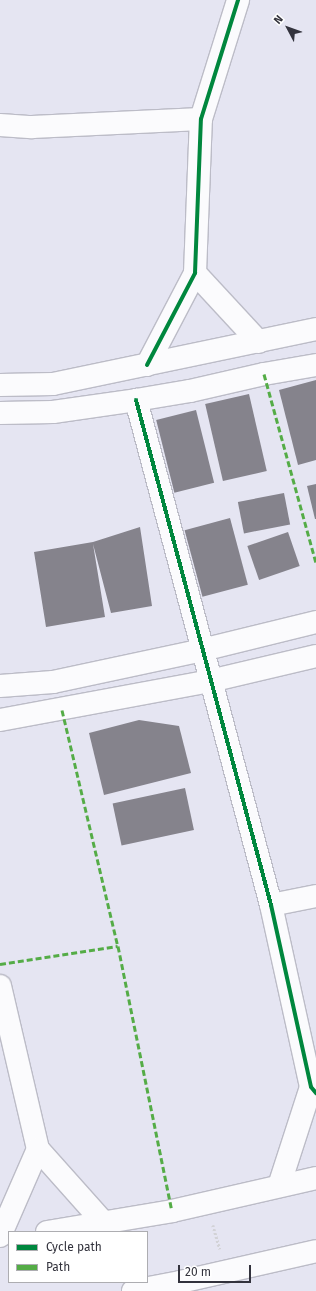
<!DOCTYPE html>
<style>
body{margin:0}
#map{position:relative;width:316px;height:1291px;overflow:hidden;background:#e5e5f2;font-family:"Fira Sans",sans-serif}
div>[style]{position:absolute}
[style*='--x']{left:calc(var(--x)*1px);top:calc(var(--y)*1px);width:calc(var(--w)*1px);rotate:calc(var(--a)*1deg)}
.building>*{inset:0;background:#85838c;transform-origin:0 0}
.path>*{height:2.5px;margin-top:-1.25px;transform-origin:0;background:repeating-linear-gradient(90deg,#d2d2d6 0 2px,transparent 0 4px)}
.roads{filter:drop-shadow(1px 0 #bcbcc7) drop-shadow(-1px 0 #bcbcc7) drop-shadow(0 1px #bcbcc7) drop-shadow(0 -1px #bcbcc7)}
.minor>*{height:22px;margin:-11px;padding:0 11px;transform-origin:11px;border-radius:11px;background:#fbfbfd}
.quiet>*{height:3px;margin-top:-1.5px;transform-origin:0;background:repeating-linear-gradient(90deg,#54ac46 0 6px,transparent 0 9px)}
.cycleway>*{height:4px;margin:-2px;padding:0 2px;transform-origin:2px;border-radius:2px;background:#00873e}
span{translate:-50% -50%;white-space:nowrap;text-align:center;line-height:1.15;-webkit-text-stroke:4px #fff;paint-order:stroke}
.legend{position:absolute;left:8px;top:1231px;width:140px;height:52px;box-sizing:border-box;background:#fff;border:1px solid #adadb1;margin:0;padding:5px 7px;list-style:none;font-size:12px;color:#33333d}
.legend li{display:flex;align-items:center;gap:8px;height:20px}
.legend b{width:20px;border:1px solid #adadb1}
.north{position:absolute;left:268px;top:8px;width:40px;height:40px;-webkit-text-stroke:3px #fff;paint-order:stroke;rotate:311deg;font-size:11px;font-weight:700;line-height:16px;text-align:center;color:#33333d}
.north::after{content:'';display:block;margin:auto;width:14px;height:18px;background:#33333d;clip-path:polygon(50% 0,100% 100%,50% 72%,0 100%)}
.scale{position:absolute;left:178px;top:1265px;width:73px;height:18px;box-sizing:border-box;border:2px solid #33333d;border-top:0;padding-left:5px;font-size:12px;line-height:14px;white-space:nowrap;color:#33333d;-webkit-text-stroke:3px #fff;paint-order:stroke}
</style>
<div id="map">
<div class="building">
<i style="clip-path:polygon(316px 380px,316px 460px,298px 465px,279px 390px)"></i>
<i style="left:249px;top:394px;width:79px;height:45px;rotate:77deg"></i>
<i style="left:196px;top:410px;width:75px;height:41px;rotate:76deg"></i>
<i style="clip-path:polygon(316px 484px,316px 519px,315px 519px,307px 486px)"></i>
<i style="left:284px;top:493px;width:32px;height:47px;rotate:79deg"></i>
<i style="left:230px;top:518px;width:69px;height:47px;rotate:75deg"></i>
<i style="clip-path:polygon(140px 527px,152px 606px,111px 613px,93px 544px,105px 617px,46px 627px,34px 552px,93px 542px)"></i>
<i style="left:288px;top:532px;width:36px;height:43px;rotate:71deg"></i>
<i style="clip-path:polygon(139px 720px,179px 726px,191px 773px,104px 795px,89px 733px)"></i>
<i style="left:185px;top:788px;width:43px;height:74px;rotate:78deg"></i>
</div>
<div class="path">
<i style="--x:213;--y:1225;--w:25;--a:74"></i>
</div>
<div class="roads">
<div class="minor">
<i style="--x:0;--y:125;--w:32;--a:4"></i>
<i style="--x:32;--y:127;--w:169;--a:-2.7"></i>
<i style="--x:195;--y:273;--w:94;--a:47.2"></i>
<i style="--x:147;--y:365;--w:104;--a:-62.4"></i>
<i style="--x:195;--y:273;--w:154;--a:-87.8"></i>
<i style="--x:201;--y:119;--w:125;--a:-72.7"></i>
<i style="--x:0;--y:385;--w:53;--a:-1.1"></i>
<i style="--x:53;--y:384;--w:269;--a:-11.8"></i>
<i style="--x:136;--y:400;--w:523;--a:75.03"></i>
<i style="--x:271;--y:905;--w:186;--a:77.6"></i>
<i style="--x:311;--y:1087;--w:8;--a:50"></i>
<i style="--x:0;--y:413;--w:53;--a:-1.1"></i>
<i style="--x:53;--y:412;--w:84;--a:-8.2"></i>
<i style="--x:136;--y:400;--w:55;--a:-9.5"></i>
<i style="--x:190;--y:391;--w:76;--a:-12.9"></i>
<i style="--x:264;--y:374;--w:53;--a:-9.8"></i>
<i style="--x:0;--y:686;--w:53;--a:-4.3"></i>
<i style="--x:53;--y:682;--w:152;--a:-12.1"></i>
<i style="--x:202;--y:650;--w:117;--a:-13.8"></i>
<i style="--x:0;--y:720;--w:214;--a:-10.5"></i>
<i style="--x:210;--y:681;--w:109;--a:-13.3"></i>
<i style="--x:271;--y:905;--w:46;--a:-11.3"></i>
<i style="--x:0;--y:986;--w:167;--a:76.9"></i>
<i style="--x:38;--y:1149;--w:98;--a:48.3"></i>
<i style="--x:279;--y:1186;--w:104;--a:-72.1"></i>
<i style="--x:47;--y:1232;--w:127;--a:-9.5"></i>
<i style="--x:172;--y:1211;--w:148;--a:-12.9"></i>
<i style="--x:0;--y:1236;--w:95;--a:-66.4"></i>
<i style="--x:133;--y:1291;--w:48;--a:-10.8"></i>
<i style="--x:180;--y:1282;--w:139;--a:-12.8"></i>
</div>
</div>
<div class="quiet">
<i style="--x:264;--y:374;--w:196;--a:74.6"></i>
<i style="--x:62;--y:710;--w:243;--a:76.7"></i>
<i style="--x:118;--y:946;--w:270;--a:78.5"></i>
<i style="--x:0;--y:964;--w:119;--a:-8.7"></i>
</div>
<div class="cycleway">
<i style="--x:147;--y:365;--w:104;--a:-62.4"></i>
<i style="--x:195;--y:273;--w:154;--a:-87.8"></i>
<i style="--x:201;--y:119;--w:125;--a:-72.7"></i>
<i style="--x:136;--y:400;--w:523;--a:75.03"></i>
<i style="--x:271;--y:905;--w:186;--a:77.6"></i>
<i style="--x:311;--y:1087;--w:8;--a:50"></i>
</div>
<ul class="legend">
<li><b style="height:5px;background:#00873e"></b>Cycle path</li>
<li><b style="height:5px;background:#54ac46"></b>Path</li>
</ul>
<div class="north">N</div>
<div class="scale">20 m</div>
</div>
